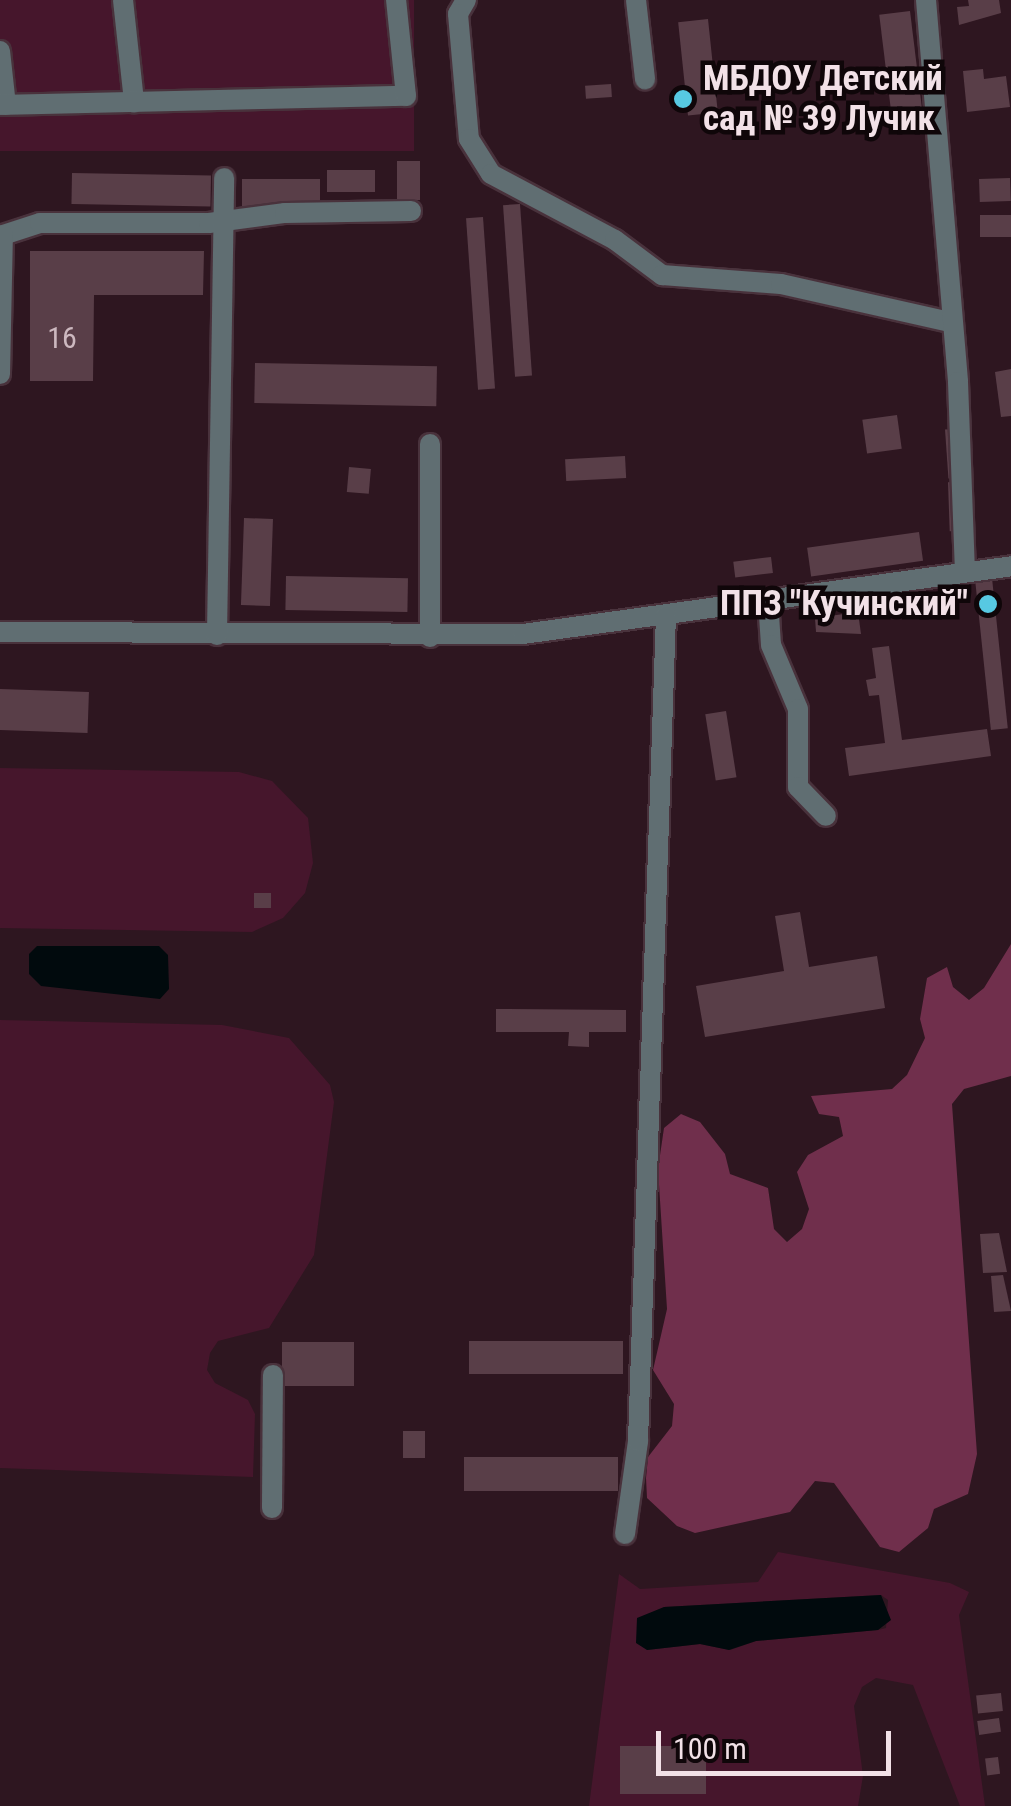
<!DOCTYPE html>
<meta charset="utf-8">
<style>
body{margin:0}
#map{position:relative;width:1011px;height:1806px;overflow:hidden;background:#2e1620;font-family:"Roboto Condensed",sans-serif}
div>[style]{position:absolute}
[style*='--x']{left:calc(var(--x)*1px);top:calc(var(--y)*1px);width:calc(var(--w)*1px);rotate:calc(var(--a)*1deg)}
.green>*{inset:0;background:#46162c;transform-origin:0 0}
.forest>*{inset:0;background:#702f4c}
.water>*{inset:0;background:#010a0d}
.building>*{inset:0;background:#593e48;transform-origin:0 0}
.roads{filter:drop-shadow(2px 0 #49323c) drop-shadow(-2px 0 #49323c) drop-shadow(0 2px #49323c) drop-shadow(0 -2px #49323c)}
.minor>*{height:20px;margin:-10px;padding:0 10px;transform-origin:10px;border-radius:10px;background:#606e72}
.dots>*{width:28px;height:28px;translate:-50% -50%;box-sizing:border-box;border:5px solid #0f0609;border-radius:50%}
span{translate:-50% -50%;white-space:nowrap;text-align:center;line-height:1.15;-webkit-text-stroke:9px #0f0609;paint-order:stroke}
.number-label{font-size:30px;color:#ccb8bf}
.number-label span{-webkit-text-stroke-width:0}
.poi-label{font-size:35px;color:#f2e1e7;font-weight:700}
.left{translate:0 -50%;text-align:left}
.right{translate:-100% -50%;text-align:right}
.scale{position:absolute;left:656px;top:1731px;width:235px;height:45px;box-sizing:border-box;border:5px solid #f2e1e7;border-top:0;padding-left:12px;font-size:30px;line-height:35px;white-space:nowrap;color:#f2e1e7;-webkit-text-stroke:8px #0f0609;paint-order:stroke}
</style>
<div id="map">
<div class="green">
<i style="left:0;top:0;width:414px;height:151px"></i>
<i style="clip-path:polygon(0 768px,239px 772px,272px 781px,308px 818px,313px 863px,305px 893px,283px 918px,252px 932px,0 928px)"></i>
<i style="clip-path:polygon(0 1020px,222px 1025px,289px 1038px,330px 1085px,334px 1102px,314px 1255px,269px 1328px,218px 1341px,210px 1353px,207px 1370px,215px 1383px,248px 1400px,255px 1414px,253px 1477px,0 1468px)"></i>
<i style="clip-path:polygon(evenodd,778px 1552px,950px 1583px,969px 1592px,959px 1615px,985px 1806px,960px 1806px,913px 1685px,876px 1678px,862px 1687px,854px 1706px,863px 1776px,858px 1806px,589px 1806px,619px 1574px,640px 1589px,758px 1582px,778px 1552px,881px 1595px,888px 1600px,886px 1628px,878px 1630px,756px 1641px,730px 1650px,700px 1644px,647px 1650px,664px 1607px,881px 1595px)"></i>
</div>
<div class="forest">
<i style="clip-path:polygon(1011px 944px,1011px 1076px,964px 1089px,952px 1104px,977px 1454px,968px 1494px,934px 1509px,928px 1528px,899px 1552px,880px 1547px,834px 1483px,815px 1481px,790px 1512px,695px 1533px,677px 1526px,647px 1498px,646px 1478px,648px 1457px,672px 1426px,674px 1404px,653px 1370px,667px 1309px,658px 1169px,664px 1128px,681px 1114px,700px 1122px,725px 1154px,730px 1174px,768px 1188px,774px 1229px,787px 1242px,802px 1229px,809px 1209px,797px 1172px,808px 1155px,843px 1136px,839px 1117px,819px 1114px,811px 1096px,892px 1089px,907px 1075px,925px 1038px,920px 1019px,927px 978px,947px 967px,953px 987px,969px 1000px,984px 988px)"></i>
</div>
<div class="water">
<i style="clip-path:polygon(37px 946px,159px 946px,168px 955px,169px 989px,160px 999px,41px 986px,29px 974px,29px 954px)"></i>
<i style="clip-path:polygon(881px 1595px,891px 1620px,878px 1630px,756px 1641px,729px 1650px,700px 1644px,647px 1650px,636px 1643px,637px 1618px,664px 1607px)"></i>
</div>
<div class="building">
<i style="clip-path:polygon(968px 0,999px 0,1001px 13px,959px 25px,957px 7px,969px 6px)"></i>
<i style="left:910px;top:11px;width:112px;height:31px;rotate:83deg"></i>
<i style="left:708px;top:19px;width:94px;height:30px;rotate:84deg"></i>
<i style="clip-path:polygon(983px 69px,984px 79px,1006px 76px,1010px 107px,967px 112px,963px 71px)"></i>
<i style="left:611px;top:84px;width:13px;height:26px;rotate:86deg"></i>
<i style="left:397px;top:161px;width:23px;height:39px"></i>
<i style="left:327px;top:170px;width:48px;height:22px"></i>
<i style="left:72px;top:173px;width:139px;height:31px;rotate:1deg"></i>
<i style="left:1010px;top:178px;width:23px;height:31px;rotate:88deg"></i>
<i style="left:242px;top:179px;width:78px;height:27px"></i>
<i style="left:520px;top:204px;width:172px;height:17px;rotate:86deg"></i>
<i style="left:1011px;top:215px;width:22px;height:31px;rotate:90deg"></i>
<i style="left:483px;top:217px;width:172px;height:17px;rotate:86deg"></i>
<i style="clip-path:polygon(30px 251px,204px 251px,203px 295px,94px 295px,93px 381px,30px 381px)"></i>
<i style="left:255px;top:363px;width:182px;height:40px;rotate:1deg"></i>
<i style="clip-path:polygon(1011px 369px,1011px 416px,1001px 417px,995px 372px)"></i>
<i style="left:897px;top:415px;width:34px;height:35px;rotate:82deg"></i>
<i style="left:953px;top:429px;width:49px;height:8px;rotate:86deg"></i>
<i style="left:625px;top:456px;width:22px;height:60px;rotate:87deg"></i>
<i style="left:349px;top:467px;width:22px;height:25px;rotate:5deg"></i>
<i style="left:956px;top:482px;width:49px;height:8px;rotate:88deg"></i>
<i style="left:244px;top:518px;width:29px;height:87px;rotate:2deg"></i>
<i style="left:919px;top:532px;width:29px;height:113px;rotate:82deg"></i>
<i style="left:771px;top:557px;width:16px;height:38px;rotate:83deg"></i>
<i style="left:286px;top:576px;width:122px;height:34px;rotate:1deg"></i>
<i style="left:992px;top:578px;width:151px;height:17px;rotate:84deg"></i>
<i style="clip-path:polygon(858px 612px,861px 634px,816px 632px,815px 618px)"></i>
<i style="clip-path:polygon(889px 646px,902px 740px,987px 729px,991px 756px,849px 776px,845px 748px,885px 743px,879px 695px,869px 696px,866px 680px,876px 678px,872px 648px)"></i>
<i style="left:0;top:689px;width:89px;height:41px;rotate:2deg"></i>
<i style="left:726px;top:711px;width:67px;height:21px;rotate:81deg"></i>
<i style="left:254px;top:893px;width:17px;height:15px"></i>
<i style="clip-path:polygon(800px 912px,809px 967px,877px 956px,885px 1008px,705px 1037px,696px 986px,784px 971px,775px 916px)"></i>
<i style="clip-path:polygon(496px 1009px,626px 1010px,626px 1032px,589px 1032px,589px 1047px,568px 1046px,569px 1032px,496px 1032px)"></i>
<i style="clip-path:polygon(999px 1233px,1007px 1272px,983px 1273px,980px 1234px)"></i>
<i style="clip-path:polygon(1003px 1275px,1011px 1311px,994px 1312px,991px 1276px)"></i>
<i style="left:469px;top:1341px;width:154px;height:33px"></i>
<i style="left:282px;top:1342px;width:72px;height:44px"></i>
<i style="left:403px;top:1431px;width:22px;height:27px"></i>
<i style="left:464px;top:1457px;width:154px;height:34px"></i>
<i style="left:1001px;top:1693px;width:18px;height:25px;rotate:84deg"></i>
<i style="left:999px;top:1718px;width:14px;height:22px;rotate:82deg"></i>
<i style="left:620px;top:1746px;width:86px;height:48px"></i>
<i style="left:998px;top:1757px;width:17px;height:13px;rotate:83deg"></i>
</div>
<div class="roads">
<div class="minor">
<i style="--x:123;--y:0;--w:103;--a:83.8"></i>
<i style="--x:466;--y:0;--w:16;--a:120"></i>
<i style="--x:458;--y:14;--w:125;--a:85"></i>
<i style="--x:469;--y:139;--w:41;--a:57.8"></i>
<i style="--x:491;--y:174;--w:140;--a:28"></i>
<i style="--x:615;--y:240;--w:59;--a:36.7"></i>
<i style="--x:662;--y:275;--w:119;--a:4.3"></i>
<i style="--x:781;--y:284;--w:173;--a:12.7"></i>
<i style="--x:636;--y:0;--w:80;--a:83.5"></i>
<i style="--x:926;--y:0;--w:383;--a:85.2"></i>
<i style="--x:958;--y:382;--w:190;--a:87.9"></i>
<i style="--x:0;--y:51;--w:54;--a:83.7"></i>
<i style="--x:0;--y:105;--w:406;--a:-1.3"></i>
<i style="--x:406;--y:96;--w:97;--a:-95.9"></i>
<i style="--x:0;--y:236;--w:42;--a:-18"></i>
<i style="--x:40;--y:223;--w:169;--a:0"></i>
<i style="--x:209;--y:223;--w:77;--a:-7.5"></i>
<i style="--x:285;--y:213;--w:126;--a:-0.9"></i>
<i style="--x:0;--y:374;--w:139;--a:-88.8"></i>
<i style="--x:768;--y:600;--w:45;--a:86.2"></i>
<i style="--x:771;--y:645;--w:69;--a:67.1"></i>
<i style="--x:798;--y:709;--w:78;--a:90"></i>
<i style="--x:798;--y:787;--w:40;--a:46"></i>
<i style="--x:0;--y:632;--w:523;--a:0.22"></i>
<i style="--x:523;--y:634;--w:493;--a:-7.9"></i>
<i style="--x:217;--y:635;--w:457;--a:-89.1"></i>
<i style="--x:430;--y:637;--w:193;--a:-90"></i>
<i style="--x:272;--y:1508;--w:133;--a:-89.6"></i>
<i style="--x:625;--y:1534;--w:94;--a:-82"></i>
<i style="--x:638;--y:1441;--w:826;--a:-88.06"></i>
</div>
</div>
<div class="dots">
<i style="left:683px;top:99px;background:#57c9e2"></i>
<i style="left:988px;top:604px;background:#57c9e2"></i>
</div>
<div class="number-label">
<span style="left:62px;top:338px">16</span>
</div>
<div class="poi-label">
<span class="left" style="left:703px;top:99px">МБДОУ Детский<br>сад № 39 Лучик</span>
<span class="right" style="left:968px;top:604px">ППЗ "Кучинский"</span>
</div>
<div class="scale">100 m</div>
</div>
